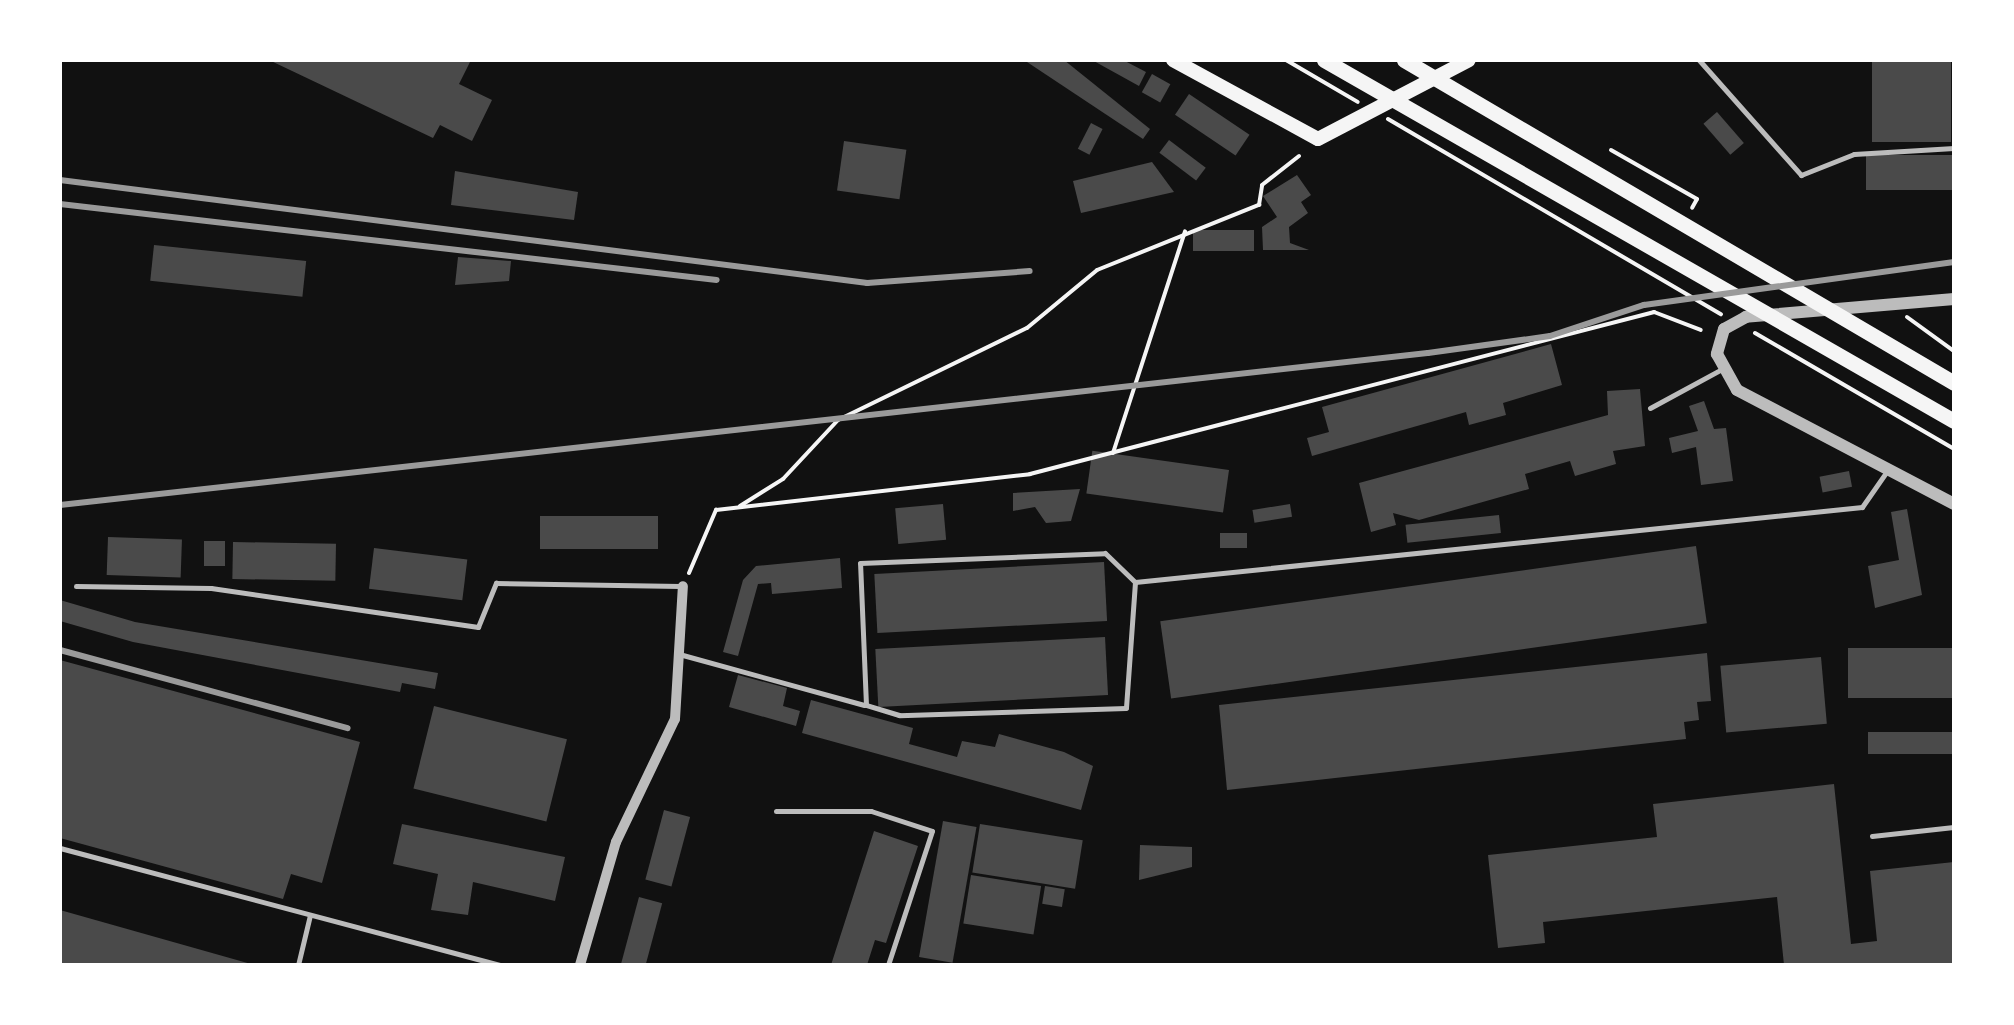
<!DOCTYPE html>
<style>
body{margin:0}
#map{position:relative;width:2014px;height:1025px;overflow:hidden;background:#111;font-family:Mulish,sans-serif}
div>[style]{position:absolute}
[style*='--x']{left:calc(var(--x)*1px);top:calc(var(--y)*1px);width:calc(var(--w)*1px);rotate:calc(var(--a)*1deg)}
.building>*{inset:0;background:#4a4a4a;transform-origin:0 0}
.path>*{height:4px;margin:-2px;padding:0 2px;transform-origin:2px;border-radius:2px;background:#f5f5f5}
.service>*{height:5px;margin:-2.5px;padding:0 2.5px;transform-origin:2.5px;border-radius:2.5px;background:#bcbcbc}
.minor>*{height:10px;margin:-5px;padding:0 5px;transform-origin:5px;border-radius:5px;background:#bcbcbc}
.tertiary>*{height:12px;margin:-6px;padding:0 6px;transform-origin:6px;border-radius:6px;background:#bcbcbc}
.secondary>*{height:14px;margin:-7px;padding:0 7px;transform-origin:7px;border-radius:7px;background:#f5f5f5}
.primary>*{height:15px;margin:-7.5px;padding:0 7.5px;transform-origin:7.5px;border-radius:7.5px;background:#f5f5f5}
.rail>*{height:6px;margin:-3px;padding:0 3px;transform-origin:3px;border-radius:3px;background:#9a9a9a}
span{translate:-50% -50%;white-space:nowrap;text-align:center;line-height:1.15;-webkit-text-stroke:8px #fff;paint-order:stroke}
.frame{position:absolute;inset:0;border:62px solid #fff;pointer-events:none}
</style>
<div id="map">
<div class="building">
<i style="clip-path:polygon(269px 60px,471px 60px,459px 84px,492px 100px,472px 141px,440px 125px,433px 138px)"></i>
<i style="clip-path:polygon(1024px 60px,1064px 60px,1150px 129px,1143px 139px)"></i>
<i style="clip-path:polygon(1092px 60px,1123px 60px,1146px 72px,1139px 86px)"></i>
<i style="left:1872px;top:60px;width:79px;height:82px"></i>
<i style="left:1152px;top:74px;width:21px;height:21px;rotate:29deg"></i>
<i style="left:1189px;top:94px;width:73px;height:25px;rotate:34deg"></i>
<i style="left:1717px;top:112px;width:41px;height:18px;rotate:49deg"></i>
<i style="left:1091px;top:123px;width:13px;height:29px;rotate:27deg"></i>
<i style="left:1169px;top:140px;width:46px;height:16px;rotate:37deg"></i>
<i style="left:844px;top:141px;width:63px;height:50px;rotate:8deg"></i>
<i style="left:1954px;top:155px;width:35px;height:88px;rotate:90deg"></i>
<i style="clip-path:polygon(1152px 162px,1174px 192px,1081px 213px,1073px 181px)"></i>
<i style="clip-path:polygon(455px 171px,578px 192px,574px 220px,451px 205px)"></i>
<i style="clip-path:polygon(1297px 175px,1311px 195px,1301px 202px,1308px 213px,1289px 227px,1290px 243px,1309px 250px,1263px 250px,1262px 227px,1277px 217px,1263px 196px)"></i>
<i style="left:1254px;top:230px;width:21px;height:61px;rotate:90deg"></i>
<i style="left:154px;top:245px;width:153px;height:36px;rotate:6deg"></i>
<i style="clip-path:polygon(458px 257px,511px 261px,509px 281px,455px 285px)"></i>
<i style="clip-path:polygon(1551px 344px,1562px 385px,1503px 403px,1506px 415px,1469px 425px,1466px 412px,1312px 456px,1307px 438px,1329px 432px,1322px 407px)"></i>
<i style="clip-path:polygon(1640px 389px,1645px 446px,1613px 451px,1616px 464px,1575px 476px,1570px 461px,1525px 474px,1529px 489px,1419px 520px,1393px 513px,1396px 525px,1371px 532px,1359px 483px,1608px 415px,1607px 391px)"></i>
<i style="clip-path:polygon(1704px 401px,1714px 429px,1726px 428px,1733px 481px,1701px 485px,1696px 447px,1672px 453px,1669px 438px,1698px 431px,1689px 406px)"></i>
<i style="left:1229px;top:470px;width:43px;height:138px;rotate:98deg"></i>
<i style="left:1849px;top:471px;width:16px;height:30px;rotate:79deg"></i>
<i style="clip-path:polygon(1080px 489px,1071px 521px,1046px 523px,1035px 507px,1013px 511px,1013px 493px)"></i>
<i style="left:943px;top:504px;width:36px;height:48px;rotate:85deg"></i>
<i style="left:1290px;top:504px;width:13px;height:38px;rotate:81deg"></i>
<i style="clip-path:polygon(1907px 509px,1922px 595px,1875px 608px,1868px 566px,1899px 560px,1891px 512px)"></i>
<i style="left:1499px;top:515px;width:18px;height:94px;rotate:84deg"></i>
<i style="left:658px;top:516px;width:33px;height:118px;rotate:90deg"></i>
<i style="left:1247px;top:533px;width:15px;height:27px;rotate:90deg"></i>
<i style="left:108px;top:537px;width:74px;height:38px;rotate:2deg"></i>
<i style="left:204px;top:541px;width:21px;height:25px"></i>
<i style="left:233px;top:542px;width:103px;height:37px;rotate:1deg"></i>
<i style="left:1696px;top:546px;width:78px;height:541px;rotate:82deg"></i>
<i style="left:374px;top:548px;width:94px;height:41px;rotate:7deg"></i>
<i style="clip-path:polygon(840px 558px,842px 588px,772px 594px,771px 583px,758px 584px,738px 656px,723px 652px,743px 580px,756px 566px)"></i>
<i style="left:1104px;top:562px;width:59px;height:230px;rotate:87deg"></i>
<i style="clip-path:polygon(60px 600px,135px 622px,438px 673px,435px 689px,402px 683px,400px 692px,133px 642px,60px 621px)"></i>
<i style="left:1105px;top:637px;width:58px;height:230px;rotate:87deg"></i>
<i style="left:1954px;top:648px;width:50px;height:106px;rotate:90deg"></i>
<i style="clip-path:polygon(1707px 653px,1711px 701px,1697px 702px,1699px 720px,1684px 722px,1686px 739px,1227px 790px,1219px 705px)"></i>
<i style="left:1821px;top:657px;width:67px;height:101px;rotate:85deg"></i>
<i style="clip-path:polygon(60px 660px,360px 742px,322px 883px,291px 874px,283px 899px,60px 838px)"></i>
<i style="clip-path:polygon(738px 675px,787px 688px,783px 706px,800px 711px,796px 726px,729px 707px)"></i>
<i style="clip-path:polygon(811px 700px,913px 728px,909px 744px,957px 757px,962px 741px,995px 747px,999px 734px,1064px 752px,1093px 766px,1081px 810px,802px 733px)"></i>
<i style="left:434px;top:706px;width:137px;height:85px;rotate:14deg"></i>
<i style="left:1954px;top:732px;width:22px;height:86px;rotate:90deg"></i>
<i style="clip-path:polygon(1834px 784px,1851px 944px,1877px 941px,1870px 871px,1954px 862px,1954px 965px,1784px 965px,1777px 897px,1543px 922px,1545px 943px,1498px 948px,1488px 855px,1657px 837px,1653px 804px)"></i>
<i style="left:664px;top:810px;width:27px;height:72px;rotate:15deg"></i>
<i style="left:943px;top:821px;width:34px;height:138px;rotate:10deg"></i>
<i style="clip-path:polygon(402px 824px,565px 857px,555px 901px,473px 882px,468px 915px,431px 910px,438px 874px,393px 864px)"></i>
<i style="left:980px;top:824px;width:104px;height:49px;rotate:9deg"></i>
<i style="clip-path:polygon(874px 831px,918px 846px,886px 943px,875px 940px,867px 965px,831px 965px)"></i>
<i style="clip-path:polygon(1140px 845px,1192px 847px,1192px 867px,1139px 880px)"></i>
<i style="left:971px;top:875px;width:71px;height:49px;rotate:9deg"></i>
<i style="left:1045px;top:886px;width:20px;height:18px;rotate:9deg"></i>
<i style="left:639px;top:897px;width:24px;height:70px;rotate:15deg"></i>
<i style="clip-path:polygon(60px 910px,251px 964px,251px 965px,60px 965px)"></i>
</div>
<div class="path">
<i style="--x:1286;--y:60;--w:83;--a:30.3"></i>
<i style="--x:1388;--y:119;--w:386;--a:30.4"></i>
<i style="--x:1611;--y:150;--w:99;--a:29.7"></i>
<i style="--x:1697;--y:199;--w:10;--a:119"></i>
<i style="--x:1907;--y:317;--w:58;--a:35.9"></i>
<i style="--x:1755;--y:333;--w:230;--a:30.2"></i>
<i style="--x:1113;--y:453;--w:233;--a:-72"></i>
<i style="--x:740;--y:506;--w:51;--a:-32.1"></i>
<i style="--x:783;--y:479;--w:81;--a:-47"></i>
<i style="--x:838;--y:420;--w:210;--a:-26"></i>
<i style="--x:1027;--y:328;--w:91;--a:-39.6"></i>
<i style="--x:1097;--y:270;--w:175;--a:-21.9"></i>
<i style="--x:1259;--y:205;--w:20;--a:-81"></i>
<i style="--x:1262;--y:185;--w:47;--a:-38.1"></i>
<i style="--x:689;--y:573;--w:69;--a:-66.8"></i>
<i style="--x:716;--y:510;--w:316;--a:-6.5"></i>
<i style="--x:1030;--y:474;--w:645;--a:-14.55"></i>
<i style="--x:1654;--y:312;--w:50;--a:21"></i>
</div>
<div class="service">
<i style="--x:1699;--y:60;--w:154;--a:48.4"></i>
<i style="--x:1801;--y:175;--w:57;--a:-21.6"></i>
<i style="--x:1854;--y:154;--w:100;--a:-3.4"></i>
<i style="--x:1650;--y:408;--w:80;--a:-28.5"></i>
<i style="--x:1135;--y:582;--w:126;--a:94.1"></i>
<i style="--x:1126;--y:708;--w:227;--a:178.2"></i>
<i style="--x:899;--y:715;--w:34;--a:-163"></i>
<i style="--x:866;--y:705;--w:142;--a:-92.4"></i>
<i style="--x:860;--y:563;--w:245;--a:-2.3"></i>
<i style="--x:1105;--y:553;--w:42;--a:44"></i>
<i style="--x:1135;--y:582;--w:731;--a:-5.89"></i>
<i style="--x:1862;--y:507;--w:44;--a:-55.2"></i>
<i style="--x:76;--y:586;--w:135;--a:0.8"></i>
<i style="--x:211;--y:588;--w:270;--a:8.3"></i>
<i style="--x:478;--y:627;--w:48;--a:-67.8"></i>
<i style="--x:496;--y:583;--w:184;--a:0.9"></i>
<i style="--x:679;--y:654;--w:192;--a:15.4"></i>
<i style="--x:776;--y:811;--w:95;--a:0"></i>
<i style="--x:871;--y:811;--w:64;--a:18.2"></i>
<i style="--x:932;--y:831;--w:141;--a:108.2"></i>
<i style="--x:1872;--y:836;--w:82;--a:-6.3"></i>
<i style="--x:60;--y:848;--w:455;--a:14.9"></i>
<i style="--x:298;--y:965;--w:51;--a:-76.5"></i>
</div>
<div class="minor">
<i style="--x:580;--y:965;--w:128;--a:-73.7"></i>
<i style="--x:616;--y:842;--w:136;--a:-64.4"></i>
<i style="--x:675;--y:719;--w:133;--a:-86.6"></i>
</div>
<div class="tertiary">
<i style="--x:1954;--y:299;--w:209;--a:175.1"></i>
<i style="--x:1746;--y:317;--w:25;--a:151"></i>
<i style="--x:1724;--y:329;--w:26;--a:106"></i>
<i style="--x:1717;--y:354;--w:41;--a:60.9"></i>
<i style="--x:1737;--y:390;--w:245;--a:27.7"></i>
</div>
<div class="secondary">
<i style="--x:1173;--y:60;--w:165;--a:28.6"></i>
<i style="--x:1318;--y:139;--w:170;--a:-27.6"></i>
</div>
<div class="primary">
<i style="--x:1324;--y:60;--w:726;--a:29.81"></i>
<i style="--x:1404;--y:60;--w:638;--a:30.42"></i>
</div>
<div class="rail">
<i style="--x:60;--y:180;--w:814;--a:7.27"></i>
<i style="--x:867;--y:283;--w:163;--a:-4.2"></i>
<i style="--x:60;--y:204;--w:661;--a:6.6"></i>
<i style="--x:60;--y:505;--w:1376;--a:-6.34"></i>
<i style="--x:1428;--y:353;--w:123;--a:-7.9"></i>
<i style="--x:1550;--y:336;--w:99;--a:-18.3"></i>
<i style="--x:1644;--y:305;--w:313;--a:-7.9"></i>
<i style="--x:60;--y:650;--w:298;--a:15.2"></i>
</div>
<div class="frame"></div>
</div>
